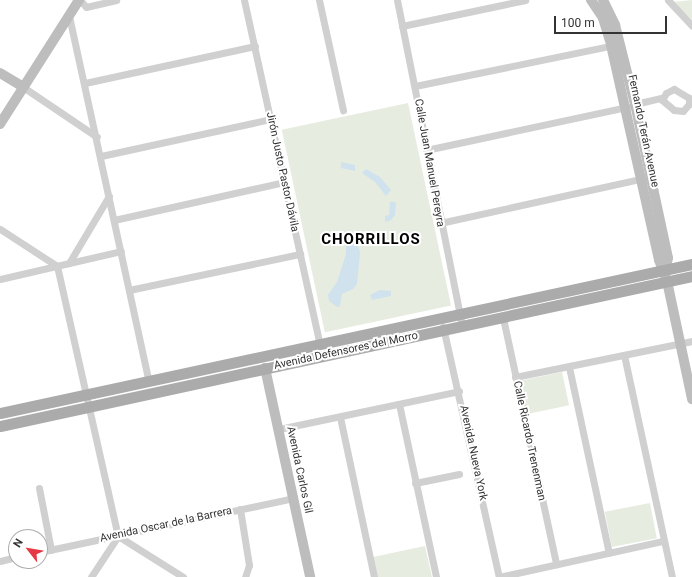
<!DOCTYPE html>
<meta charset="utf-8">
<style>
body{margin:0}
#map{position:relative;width:692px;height:577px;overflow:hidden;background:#fff;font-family:Roboto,sans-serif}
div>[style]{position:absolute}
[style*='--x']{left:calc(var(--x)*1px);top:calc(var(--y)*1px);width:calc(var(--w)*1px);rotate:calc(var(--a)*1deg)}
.green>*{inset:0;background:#e6ecdf;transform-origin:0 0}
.water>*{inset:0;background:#cfe2ee}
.street>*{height:7px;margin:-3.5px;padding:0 3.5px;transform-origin:3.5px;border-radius:3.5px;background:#d0d0d0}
.secondary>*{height:10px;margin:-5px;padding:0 5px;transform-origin:5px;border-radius:5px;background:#bdbdbd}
.primary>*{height:11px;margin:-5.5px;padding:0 5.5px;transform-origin:5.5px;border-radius:5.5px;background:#ababab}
span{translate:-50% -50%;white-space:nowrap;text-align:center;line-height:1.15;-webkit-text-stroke:4px #fff;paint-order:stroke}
.street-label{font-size:11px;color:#333}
.district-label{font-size:15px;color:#000;font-weight:700;letter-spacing:1px}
.north{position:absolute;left:8px;top:529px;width:40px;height:40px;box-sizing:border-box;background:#fff;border:1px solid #adadad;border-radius:50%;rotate:301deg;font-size:11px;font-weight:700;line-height:16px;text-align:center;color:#333}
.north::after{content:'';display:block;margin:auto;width:14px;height:18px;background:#e63946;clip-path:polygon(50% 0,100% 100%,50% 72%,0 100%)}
.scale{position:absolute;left:554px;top:16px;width:113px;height:18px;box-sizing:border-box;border:2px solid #333;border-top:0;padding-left:5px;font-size:12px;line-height:14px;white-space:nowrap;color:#333;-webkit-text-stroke:3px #fff;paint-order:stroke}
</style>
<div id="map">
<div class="green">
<i style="clip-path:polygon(692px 0,692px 20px,673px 2px)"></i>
<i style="left:408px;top:103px;width:207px;height:129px;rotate:78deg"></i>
<i style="left:562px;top:372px;width:34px;height:45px;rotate:78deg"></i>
<i style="left:650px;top:503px;width:36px;height:46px;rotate:79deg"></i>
<i style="clip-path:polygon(425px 546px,432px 577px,377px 577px,373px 557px)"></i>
</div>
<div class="water">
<i style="clip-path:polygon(341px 162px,355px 165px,355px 171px,341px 168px)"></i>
<i style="clip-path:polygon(366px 169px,380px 177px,391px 190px,386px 196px,375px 182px,362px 173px)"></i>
<i style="clip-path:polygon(390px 202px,396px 202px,395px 215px,391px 220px,385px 222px,385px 216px,389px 215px)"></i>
<i style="clip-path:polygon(350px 238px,358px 245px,360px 253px,357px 284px,353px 289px,342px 294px,340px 306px,337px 307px,329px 301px,328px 295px,337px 282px,346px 254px,346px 239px)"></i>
<i style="clip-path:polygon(380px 290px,391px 291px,391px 296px,372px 300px,370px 295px)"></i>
</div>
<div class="street">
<i style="--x:80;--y:0;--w:9;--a:49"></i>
<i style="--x:86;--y:7;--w:31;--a:-13"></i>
<i style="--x:244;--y:0;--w:353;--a:77.6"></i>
<i style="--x:319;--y:0;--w:113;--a:77.7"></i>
<i style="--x:397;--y:0;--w:332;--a:78.7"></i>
<i style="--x:668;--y:0;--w:35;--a:47"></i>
<i style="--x:69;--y:16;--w:375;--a:77.7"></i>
<i style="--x:402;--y:26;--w:126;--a:-11.9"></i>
<i style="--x:85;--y:83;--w:174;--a:-12.3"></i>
<i style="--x:415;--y:86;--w:203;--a:-11.6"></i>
<i style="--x:23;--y:87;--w:89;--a:34"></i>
<i style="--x:674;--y:89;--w:17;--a:31"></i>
<i style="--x:689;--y:98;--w:6;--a:90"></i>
<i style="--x:689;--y:104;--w:9;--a:131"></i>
<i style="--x:683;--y:111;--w:9;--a:-174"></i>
<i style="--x:674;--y:110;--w:16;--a:-140"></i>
<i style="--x:662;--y:100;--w:8;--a:-60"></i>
<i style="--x:666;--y:93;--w:9;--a:-27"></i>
<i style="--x:635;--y:104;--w:28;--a:-13"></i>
<i style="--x:426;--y:150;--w:206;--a:-12.1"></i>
<i style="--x:101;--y:156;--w:173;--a:-12.3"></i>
<i style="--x:114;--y:220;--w:174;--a:-12.6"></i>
<i style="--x:440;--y:223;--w:210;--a:-12.4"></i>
<i style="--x:0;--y:229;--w:68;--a:33"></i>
<i style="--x:57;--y:266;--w:277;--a:77.3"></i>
<i style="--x:118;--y:536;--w:77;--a:32.2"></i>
<i style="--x:69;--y:263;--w:78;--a:-59.2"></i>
<i style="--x:0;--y:279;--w:124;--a:-13"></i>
<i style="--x:129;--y:290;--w:175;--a:-11.9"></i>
<i style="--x:503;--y:318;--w:252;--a:77.8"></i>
<i style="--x:443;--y:327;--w:256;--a:77.4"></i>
<i style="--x:624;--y:355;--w:227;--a:77.8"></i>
<i style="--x:569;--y:367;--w:190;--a:77.9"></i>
<i style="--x:515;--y:377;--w:181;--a:-11.5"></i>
<i style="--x:399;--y:404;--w:177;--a:77.9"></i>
<i style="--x:340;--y:417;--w:164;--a:78"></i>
<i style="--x:279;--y:429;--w:184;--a:-11.9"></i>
<i style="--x:415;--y:483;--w:45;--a:-11.6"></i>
<i style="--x:39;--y:488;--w:63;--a:79"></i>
<i style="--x:240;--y:509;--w:57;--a:80.9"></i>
<i style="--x:249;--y:565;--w:13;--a:108"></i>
<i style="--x:40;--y:552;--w:259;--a:-12"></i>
<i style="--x:0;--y:561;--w:16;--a:-14"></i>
<i style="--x:91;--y:577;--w:49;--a:-56.6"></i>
<i style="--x:499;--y:577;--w:168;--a:-12.4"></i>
</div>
<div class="secondary">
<i style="--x:591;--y:0;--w:22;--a:56"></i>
<i style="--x:603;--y:18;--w:28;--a:73"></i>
<i style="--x:611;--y:45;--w:220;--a:77.4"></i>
<i style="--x:659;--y:260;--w:22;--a:69"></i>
<i style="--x:667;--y:281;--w:121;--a:78"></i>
<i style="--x:603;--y:0;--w:28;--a:64"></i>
<i style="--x:615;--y:25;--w:81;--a:75.8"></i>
<i style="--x:635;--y:104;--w:157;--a:77.9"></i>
<i style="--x:668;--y:258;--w:12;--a:104"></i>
<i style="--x:0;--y:73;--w:27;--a:31"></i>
<i style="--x:0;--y:124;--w:147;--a:-57.5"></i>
<i style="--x:265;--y:368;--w:214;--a:77.8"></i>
</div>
<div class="primary">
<i style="--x:0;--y:413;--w:708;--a:-12.15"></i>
<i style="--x:0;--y:426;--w:708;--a:-12.23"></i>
</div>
<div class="street-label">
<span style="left:643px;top:131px;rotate:78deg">Fernando Terán Avenue</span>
<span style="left:429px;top:163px;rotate:80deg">Calle Juan Manuel Pereyra</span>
<span style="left:282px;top:172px;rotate:78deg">Jirón Justo Pastor Dávila</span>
<span style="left:346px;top:351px;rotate:-12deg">Avenida Defensores del Morro</span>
<span style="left:529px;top:441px;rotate:78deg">Calle Ricardo Trenenman</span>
<span style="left:473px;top:453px;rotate:78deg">Avenida Nueva York</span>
<span style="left:299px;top:470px;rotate:78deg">Avenida Carlos Gil</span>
<span style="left:166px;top:525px;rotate:-12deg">Avenida Oscar de la Barrera</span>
</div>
<div class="district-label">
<span style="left:371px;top:240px">CHORRILLOS</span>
</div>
<div class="north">N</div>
<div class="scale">100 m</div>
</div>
